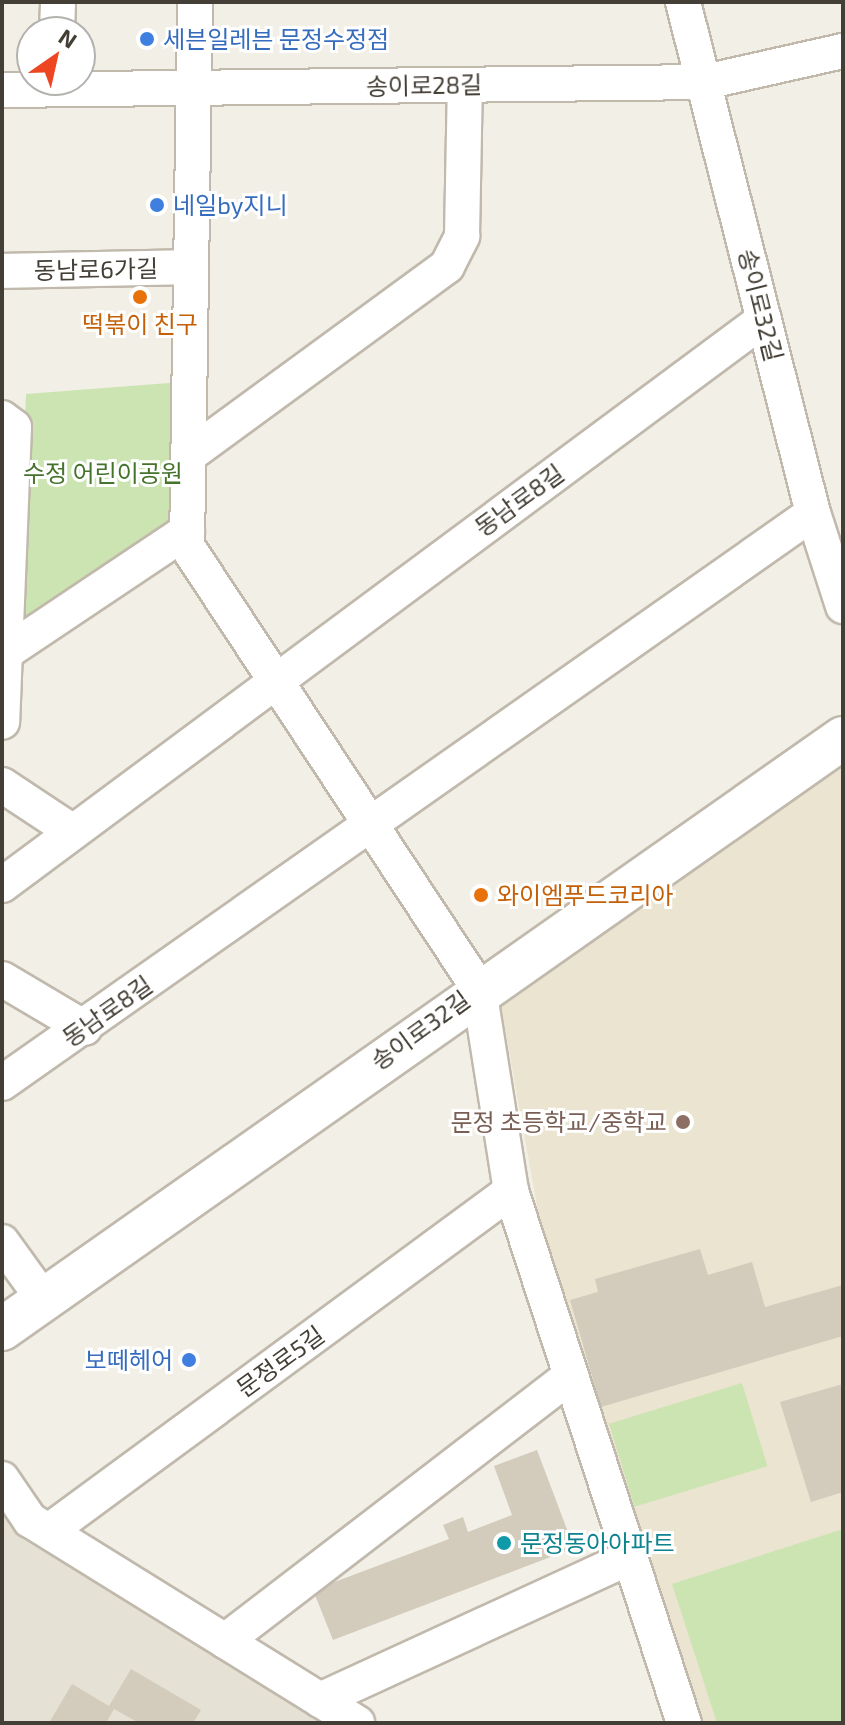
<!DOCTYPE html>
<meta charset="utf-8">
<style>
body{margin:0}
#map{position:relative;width:845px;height:1725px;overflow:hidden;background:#f2efe6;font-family:"Exo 2","Noto Sans KR",sans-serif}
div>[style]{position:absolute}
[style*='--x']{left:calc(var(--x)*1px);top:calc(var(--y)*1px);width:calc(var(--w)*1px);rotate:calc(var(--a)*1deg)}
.residential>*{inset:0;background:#e6e1d5}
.education>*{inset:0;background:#eae4d1}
.green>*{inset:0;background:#cce4b1;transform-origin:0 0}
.building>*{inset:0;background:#d3cbbc}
.roads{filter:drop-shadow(2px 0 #c0b9ac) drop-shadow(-2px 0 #c0b9ac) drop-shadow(0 2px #c0b9ac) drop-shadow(0 -2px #c0b9ac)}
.minor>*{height:34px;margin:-17px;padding:0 17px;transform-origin:17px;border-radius:17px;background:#fff}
.tertiary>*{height:42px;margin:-21px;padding:0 21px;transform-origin:21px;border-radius:21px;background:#fff}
.dots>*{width:22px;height:22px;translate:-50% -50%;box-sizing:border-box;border:4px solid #fff;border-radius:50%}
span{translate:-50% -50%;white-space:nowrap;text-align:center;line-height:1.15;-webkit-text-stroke:6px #fff;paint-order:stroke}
.shop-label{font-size:24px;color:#366cbe}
.left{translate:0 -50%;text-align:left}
.right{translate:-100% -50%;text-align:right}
.street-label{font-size:24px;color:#443f36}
.food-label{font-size:24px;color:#c56008}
.park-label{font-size:24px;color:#45732c}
.education-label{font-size:24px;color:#785e54}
.culture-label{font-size:24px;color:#0d838f}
.frame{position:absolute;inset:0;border:4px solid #443f36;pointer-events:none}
.north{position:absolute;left:16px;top:16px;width:80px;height:80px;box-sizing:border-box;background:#fff;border:2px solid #b4b2af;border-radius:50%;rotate:34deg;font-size:22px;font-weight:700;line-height:32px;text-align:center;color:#443f36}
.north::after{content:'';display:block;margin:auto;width:28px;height:36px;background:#ee4522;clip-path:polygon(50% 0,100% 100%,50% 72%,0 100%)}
</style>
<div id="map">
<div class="residential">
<i style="clip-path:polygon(2px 1508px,23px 1539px,327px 1723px,2px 1723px)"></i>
</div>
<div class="education">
<i style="clip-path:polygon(843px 765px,843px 1723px,703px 1723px,544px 1244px,500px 1001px)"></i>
</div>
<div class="green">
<i style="clip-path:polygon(182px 382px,183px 515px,17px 627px,26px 394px)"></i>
<i style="left:742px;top:1383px;width:87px;height:139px;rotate:73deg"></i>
<i style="clip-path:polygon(843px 1529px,843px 1723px,717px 1723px,672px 1584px)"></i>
</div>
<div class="building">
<i style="clip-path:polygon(700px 1249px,708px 1275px,752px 1262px,765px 1307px,843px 1285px,843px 1336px,601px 1407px,570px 1300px,598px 1292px,595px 1279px)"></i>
<i style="clip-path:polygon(843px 1384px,843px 1492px,811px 1502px,780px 1402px)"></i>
<i style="clip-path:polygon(537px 1450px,574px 1548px,333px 1640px,313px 1590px,449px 1539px,443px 1525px,463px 1517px,468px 1532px,512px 1515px,494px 1466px)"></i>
<i style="clip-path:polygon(131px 1669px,201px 1710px,193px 1723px,139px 1723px,114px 1709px,106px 1723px,49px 1723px,72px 1684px,109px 1706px)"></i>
</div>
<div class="roads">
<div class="minor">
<i style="--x:195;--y:2;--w:544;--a:90.84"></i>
<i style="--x:187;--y:546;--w:531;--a:56.61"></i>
<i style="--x:479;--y:989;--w:205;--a:81"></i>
<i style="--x:511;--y:1191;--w:559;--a:71.99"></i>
<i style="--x:683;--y:2;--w:527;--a:75.73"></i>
<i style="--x:813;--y:513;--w:98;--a:72.1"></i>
<i style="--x:57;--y:32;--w:30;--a:-88"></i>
<i style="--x:2;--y:90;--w:703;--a:-0.65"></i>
<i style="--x:705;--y:82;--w:141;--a:-12.7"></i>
<i style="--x:2;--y:271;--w:189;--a:-1.2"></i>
<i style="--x:2;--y:418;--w:15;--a:37"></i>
<i style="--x:14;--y:427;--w:295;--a:92.3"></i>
<i style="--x:189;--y:455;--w:320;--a:-36.2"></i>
<i style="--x:447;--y:266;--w:34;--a:-63"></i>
<i style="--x:462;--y:236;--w:151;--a:-88.9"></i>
<i style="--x:5;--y:653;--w:219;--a:-33.8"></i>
<i style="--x:2;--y:785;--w:85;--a:33.5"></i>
<i style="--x:2;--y:885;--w:949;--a:-36.6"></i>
<i style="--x:2;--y:979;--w:96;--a:30.6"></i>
<i style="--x:2;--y:1083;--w:991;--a:-35.1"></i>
<i style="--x:2;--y:1242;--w:72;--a:54.1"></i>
<i style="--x:2;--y:1479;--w:50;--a:55.7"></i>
<i style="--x:30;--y:1520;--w:385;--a:31.8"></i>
<i style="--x:49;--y:1531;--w:574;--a:-36.35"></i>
<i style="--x:225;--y:1641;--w:434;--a:-37.5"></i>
<i style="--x:320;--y:1700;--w:340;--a:-24.7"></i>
</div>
<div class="tertiary">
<i style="--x:2;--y:1329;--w:1028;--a:-35.1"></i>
</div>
</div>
<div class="dots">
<i style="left:147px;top:39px;background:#3f7fe0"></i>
<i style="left:157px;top:205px;background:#3f7fe0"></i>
<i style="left:140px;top:297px;background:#e8710a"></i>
<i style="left:481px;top:895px;background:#e8710a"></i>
<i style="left:683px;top:1122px;background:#8d6e63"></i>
<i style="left:189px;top:1360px;background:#3f7fe0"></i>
<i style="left:504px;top:1543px;background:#0f9aa8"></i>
</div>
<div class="shop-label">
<span class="left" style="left:163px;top:39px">세븐일레븐 문정수정점</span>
<span class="left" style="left:173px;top:205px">네일by지니</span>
<span class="right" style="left:173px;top:1360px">보떼헤어</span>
</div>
<div class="street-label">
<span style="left:424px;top:85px;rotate:-1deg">송이로28길</span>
<span style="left:96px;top:269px;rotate:-1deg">동남로6가길</span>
<span style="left:761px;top:305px;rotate:76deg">송이로32길</span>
<span style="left:519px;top:500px;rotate:-36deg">동남로8길</span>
<span style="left:107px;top:1011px;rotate:-35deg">동남로8길</span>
<span style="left:420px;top:1030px;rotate:-36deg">송이로32길</span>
<span style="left:280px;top:1361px;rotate:-36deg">문정로5길</span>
</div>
<div class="food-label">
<span style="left:140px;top:324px">떡볶이 친구</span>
<span class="left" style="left:497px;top:895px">와이엠푸드코리아</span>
</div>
<div class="park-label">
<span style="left:103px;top:473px">수정 어린이공원</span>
</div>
<div class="education-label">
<span class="right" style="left:667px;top:1122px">문정 초등학교/중학교</span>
</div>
<div class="culture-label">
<span class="left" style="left:520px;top:1543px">문정동아아파트</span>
</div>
<div class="frame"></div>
<div class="north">N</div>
</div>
